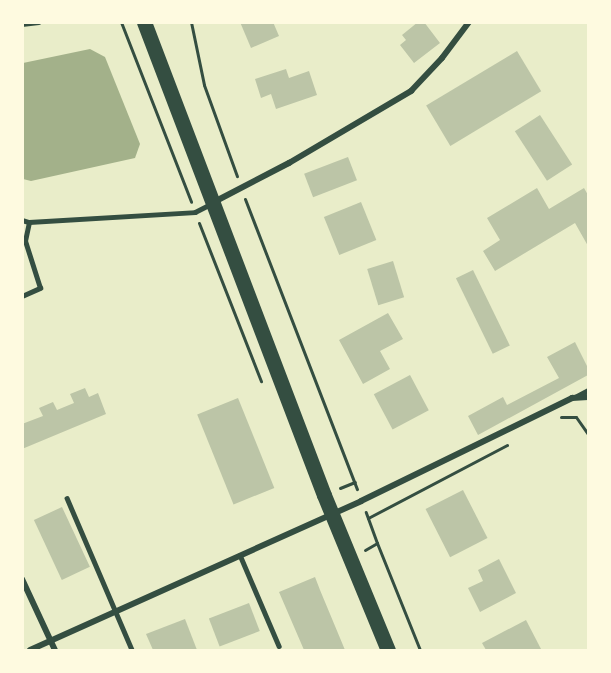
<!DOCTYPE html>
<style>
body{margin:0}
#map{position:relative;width:611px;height:673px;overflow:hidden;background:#e9edc9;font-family:Arial,sans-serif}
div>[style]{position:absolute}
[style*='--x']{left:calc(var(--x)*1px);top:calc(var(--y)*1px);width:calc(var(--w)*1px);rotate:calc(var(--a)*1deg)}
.water>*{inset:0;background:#a3b18a}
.building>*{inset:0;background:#bcc5a7;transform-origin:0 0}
.path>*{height:3px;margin:-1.5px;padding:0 1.5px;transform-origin:1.5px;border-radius:1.5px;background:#344e41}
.service>*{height:4.5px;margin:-2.25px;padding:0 2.25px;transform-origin:2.25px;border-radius:2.25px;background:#344e41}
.minor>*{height:6px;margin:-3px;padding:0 3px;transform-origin:3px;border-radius:3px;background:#344e41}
.primary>*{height:15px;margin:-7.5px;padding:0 7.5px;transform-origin:7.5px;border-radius:7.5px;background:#344e41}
span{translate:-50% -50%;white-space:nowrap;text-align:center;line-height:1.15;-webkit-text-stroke:5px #fefae0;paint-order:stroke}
.frame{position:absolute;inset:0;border:24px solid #fefae0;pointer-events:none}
</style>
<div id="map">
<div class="water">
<i style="clip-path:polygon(90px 49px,105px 57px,140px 144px,135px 158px,31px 181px,23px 179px,23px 63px)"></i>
</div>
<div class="building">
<i style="clip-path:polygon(240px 22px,273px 22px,279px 36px,251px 48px)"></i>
<i style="clip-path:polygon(418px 22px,424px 22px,440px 43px,414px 63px,400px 45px,406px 40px,402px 35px)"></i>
<i style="left:517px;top:51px;width:47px;height:106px;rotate:59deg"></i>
<i style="clip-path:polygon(286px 69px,289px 78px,309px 71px,317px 95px,276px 109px,271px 94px,261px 98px,255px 79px)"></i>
<i style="left:540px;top:115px;width:59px;height:30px;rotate:57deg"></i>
<i style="left:348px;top:157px;width:25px;height:47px;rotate:69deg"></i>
<i style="clip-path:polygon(537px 188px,549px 209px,584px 188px,588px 195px,588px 246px,575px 223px,495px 271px,483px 251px,500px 240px,487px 218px)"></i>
<i style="left:361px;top:202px;width:41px;height:40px;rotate:68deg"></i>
<i style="left:393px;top:261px;width:38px;height:27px;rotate:73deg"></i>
<i style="left:473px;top:270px;width:84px;height:19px;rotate:64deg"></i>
<i style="clip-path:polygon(388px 313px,403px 339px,380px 351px,390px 369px,363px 384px,339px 340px)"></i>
<i style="clip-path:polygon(575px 342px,588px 368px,588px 375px,478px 435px,468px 416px,503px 397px,507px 405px,559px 378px,547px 357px)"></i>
<i style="left:410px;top:375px;width:40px;height:41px;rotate:62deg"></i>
<i style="clip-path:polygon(85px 388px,89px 397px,98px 393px,106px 414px,22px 449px,22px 424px,43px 416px,39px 408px,53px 402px,57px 410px,74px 403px,70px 394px)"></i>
<i style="left:238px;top:398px;width:97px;height:44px;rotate:68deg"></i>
<i style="left:463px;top:490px;width:54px;height:42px;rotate:63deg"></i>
<i style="left:62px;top:507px;width:66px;height:31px;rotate:65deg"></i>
<i style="clip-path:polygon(499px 559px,516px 593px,480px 612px,468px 588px,483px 581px,478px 570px)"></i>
<i style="clip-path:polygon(315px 577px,320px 590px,345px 650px,304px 650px,279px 592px)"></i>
<i style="left:249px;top:603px;width:30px;height:43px;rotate:69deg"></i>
<i style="clip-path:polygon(185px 619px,197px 650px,153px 650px,146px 634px)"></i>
<i style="clip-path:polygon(526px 620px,541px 649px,486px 650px,482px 643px)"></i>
</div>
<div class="path">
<i style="--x:121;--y:22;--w:193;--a:68.7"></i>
<i style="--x:191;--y:22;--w:64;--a:78.3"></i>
<i style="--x:204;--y:85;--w:97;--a:70.1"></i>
<i style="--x:245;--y:199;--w:311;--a:68.9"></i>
<i style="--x:199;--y:223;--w:170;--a:68.6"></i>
<i style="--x:561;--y:417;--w:15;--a:0"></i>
<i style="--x:576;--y:417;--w:21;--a:55"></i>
<i style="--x:340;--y:488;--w:16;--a:-22"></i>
<i style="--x:368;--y:518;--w:157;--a:-27.7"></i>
<i style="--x:377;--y:543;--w:115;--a:68.1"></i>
<i style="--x:365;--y:550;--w:14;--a:-30"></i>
<i style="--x:377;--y:543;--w:33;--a:-110"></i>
</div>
<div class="service">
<i style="--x:22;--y:220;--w:7;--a:16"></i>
<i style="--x:29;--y:222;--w:166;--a:-3.4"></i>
<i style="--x:195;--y:212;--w:16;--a:-27"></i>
<i style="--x:22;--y:296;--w:20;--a:-24"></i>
<i style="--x:40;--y:288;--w:49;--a:-107.7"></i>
<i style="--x:25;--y:241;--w:19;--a:-78"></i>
<i style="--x:575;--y:397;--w:15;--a:-28"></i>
<i style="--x:67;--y:498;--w:165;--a:66.8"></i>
<i style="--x:240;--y:555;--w:99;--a:66.8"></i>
</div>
<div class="minor">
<i style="--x:22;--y:24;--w:17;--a:-7"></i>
<i style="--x:214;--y:202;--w:85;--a:-27.5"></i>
<i style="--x:289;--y:163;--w:142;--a:-30.5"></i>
<i style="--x:411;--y:91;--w:45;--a:-46.8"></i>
<i style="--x:442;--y:58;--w:45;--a:-53.1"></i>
<i style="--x:22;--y:579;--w:78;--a:65.1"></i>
<i style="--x:30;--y:650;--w:363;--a:-24.2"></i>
<i style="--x:361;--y:501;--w:235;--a:-26"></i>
<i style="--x:572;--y:398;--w:16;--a:-4"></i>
</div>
<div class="primary">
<i style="--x:144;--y:22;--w:506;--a:69.17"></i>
<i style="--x:324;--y:495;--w:168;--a:67.6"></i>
</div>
<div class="frame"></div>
</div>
